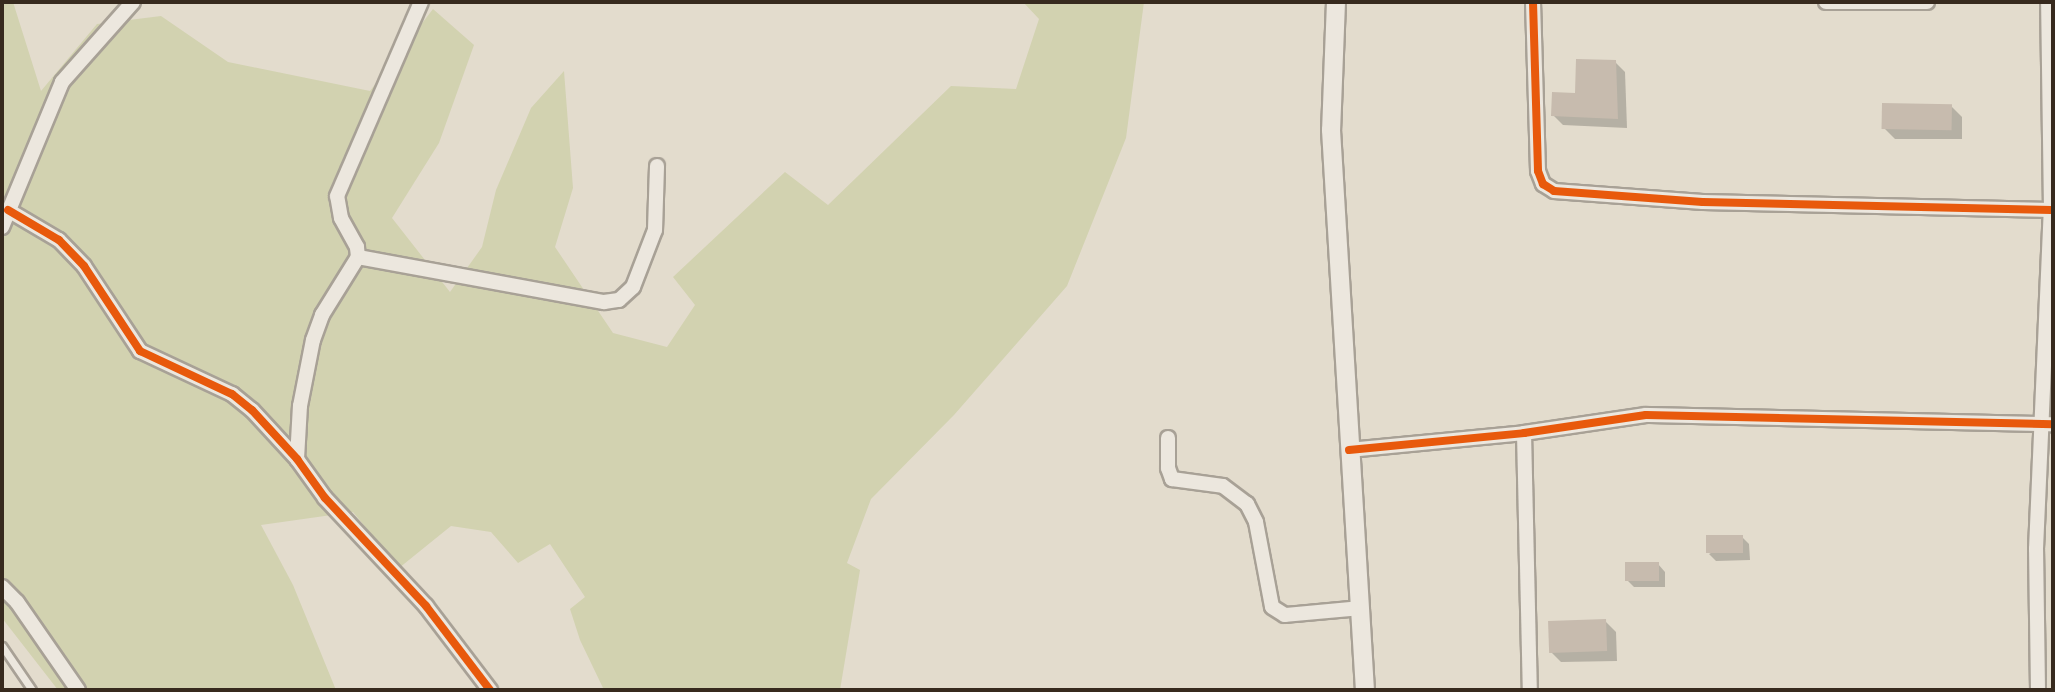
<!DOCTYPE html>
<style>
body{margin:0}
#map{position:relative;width:2055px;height:692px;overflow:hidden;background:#e3dccd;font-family:"Noto Serif",serif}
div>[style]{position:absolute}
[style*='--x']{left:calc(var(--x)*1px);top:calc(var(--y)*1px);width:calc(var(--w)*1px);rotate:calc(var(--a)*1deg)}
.green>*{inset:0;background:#d2d2b0}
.shadow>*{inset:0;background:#0003}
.building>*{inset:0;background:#c7bbae;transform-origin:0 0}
.roads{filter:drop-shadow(2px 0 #a8a196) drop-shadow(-2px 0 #a8a196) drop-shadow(0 2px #a8a196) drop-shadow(0 -2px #a8a196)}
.service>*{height:7px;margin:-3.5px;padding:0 3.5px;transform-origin:3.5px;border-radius:3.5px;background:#ece7de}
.minor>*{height:14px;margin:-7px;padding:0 7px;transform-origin:7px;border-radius:7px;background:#ece7de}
.tertiary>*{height:18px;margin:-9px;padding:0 9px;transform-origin:9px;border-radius:9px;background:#ece7de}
.cycleway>*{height:8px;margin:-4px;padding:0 4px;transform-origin:4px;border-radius:4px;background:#e8590c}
span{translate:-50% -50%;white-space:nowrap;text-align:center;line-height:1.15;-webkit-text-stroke:6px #f4ebd3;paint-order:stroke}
.frame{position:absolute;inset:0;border:4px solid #372a1e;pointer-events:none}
</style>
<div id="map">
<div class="green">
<i style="clip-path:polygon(2px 2px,13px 2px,41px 91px,97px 24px,161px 16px,228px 62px,370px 91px,433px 9px,474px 45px,439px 143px,392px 218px,450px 292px,482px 247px,496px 190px,531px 108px,564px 71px,573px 188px,555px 247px,613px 333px,667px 347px,695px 305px,673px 277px,785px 172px,828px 205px,951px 86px,1016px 89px,1039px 19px,1023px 2px,1144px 2px,1126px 138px,1067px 286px,954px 415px,871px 499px,847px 563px,860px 570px,840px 690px,604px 690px,580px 640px,570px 609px,585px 597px,550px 544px,518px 563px,491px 532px,451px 526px,399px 568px,353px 512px,261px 525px,293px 585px,336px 690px,58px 690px,2px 618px)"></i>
</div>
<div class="shadow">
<i style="clip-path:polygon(1615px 62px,1625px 72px,1627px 128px,1563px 125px,1553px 115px)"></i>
<i style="clip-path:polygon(1951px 106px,1962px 117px,1962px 139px,1895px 139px,1884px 128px)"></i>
<i style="clip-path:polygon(1742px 537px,1749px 544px,1750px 560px,1716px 561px,1709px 554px)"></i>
<i style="clip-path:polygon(1658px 564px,1665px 572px,1665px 587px,1634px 587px,1627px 580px)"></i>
<i style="clip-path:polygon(1605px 621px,1616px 632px,1617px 661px,1561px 662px,1550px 651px)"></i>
</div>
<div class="building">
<i style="clip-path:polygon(1576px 59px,1616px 60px,1618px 119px,1551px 116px,1552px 92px,1575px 93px)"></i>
<i style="left:1882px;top:103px;width:70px;height:26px;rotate:1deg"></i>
<i style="left:1743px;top:535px;width:18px;height:37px;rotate:90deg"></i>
<i style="left:1625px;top:562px;width:34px;height:19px"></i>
<i style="left:1606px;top:619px;width:32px;height:58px;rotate:88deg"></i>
</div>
<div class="roads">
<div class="service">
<i style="--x:2;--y:646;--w:53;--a:55.7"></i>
</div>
<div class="minor">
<i style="--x:1533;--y:2;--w:169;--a:88.3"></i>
<i style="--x:1538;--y:171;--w:14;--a:69"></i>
<i style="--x:1543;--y:184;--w:13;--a:32"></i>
<i style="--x:1554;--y:191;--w:149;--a:4.2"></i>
<i style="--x:1703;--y:202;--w:348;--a:1.3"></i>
<i style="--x:1826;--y:2;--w:101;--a:0"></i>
<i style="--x:8;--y:210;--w:59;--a:30.5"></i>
<i style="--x:59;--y:240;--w:36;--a:46"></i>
<i style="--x:84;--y:266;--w:102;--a:56.6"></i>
<i style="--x:140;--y:351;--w:102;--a:25.1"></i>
<i style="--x:232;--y:394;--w:26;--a:39"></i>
<i style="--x:252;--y:410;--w:67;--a:47.4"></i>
<i style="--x:297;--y:459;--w:48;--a:54.3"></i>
<i style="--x:325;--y:498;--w:148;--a:46.9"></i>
<i style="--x:426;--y:606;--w:106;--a:52.7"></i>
<i style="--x:2;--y:227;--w:157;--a:-67.5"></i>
<i style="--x:62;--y:82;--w:107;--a:-48.4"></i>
<i style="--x:358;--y:257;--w:250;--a:10.4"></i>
<i style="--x:604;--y:302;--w:15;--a:-8"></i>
<i style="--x:619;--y:300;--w:19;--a:-43"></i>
<i style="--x:633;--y:287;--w:61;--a:-68.9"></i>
<i style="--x:655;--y:230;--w:64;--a:-88.2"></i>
<i style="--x:1524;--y:433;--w:257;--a:88.7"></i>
<i style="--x:1168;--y:438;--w:30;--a:90"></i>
<i style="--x:1168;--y:468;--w:12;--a:70"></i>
<i style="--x:1172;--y:479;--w:51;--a:7.8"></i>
<i style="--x:1223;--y:486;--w:30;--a:37"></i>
<i style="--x:1247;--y:504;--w:20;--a:63"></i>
<i style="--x:1256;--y:522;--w:86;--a:79.3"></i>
<i style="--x:1272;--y:607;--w:15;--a:32"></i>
<i style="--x:1285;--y:615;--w:75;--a:-5.3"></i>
<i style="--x:1349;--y:450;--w:176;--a:-5.5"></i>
<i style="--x:1524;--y:433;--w:123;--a:-8.4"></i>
<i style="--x:1646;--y:415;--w:407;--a:1.3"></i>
<i style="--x:297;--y:459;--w:53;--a:-86.8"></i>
<i style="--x:300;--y:406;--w:67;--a:-78.9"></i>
<i style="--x:313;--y:340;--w:27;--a:-70"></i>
<i style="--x:322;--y:315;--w:68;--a:-58.2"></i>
<i style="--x:358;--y:257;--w:10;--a:-96"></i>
<i style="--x:357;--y:247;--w:33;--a:-119"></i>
<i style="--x:341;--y:218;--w:22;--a:-100"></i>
<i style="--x:337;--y:196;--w:211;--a:-66.6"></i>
<i style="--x:2;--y:587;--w:21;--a:45"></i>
<i style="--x:17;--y:602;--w:107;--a:55.3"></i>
<i style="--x:2038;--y:690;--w:141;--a:-90.8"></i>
<i style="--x:2036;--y:549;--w:339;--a:-87.5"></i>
<i style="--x:2051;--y:210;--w:208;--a:-90.8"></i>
</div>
<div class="tertiary">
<i style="--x:1336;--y:2;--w:128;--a:92.2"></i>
<i style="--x:1331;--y:130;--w:561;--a:86.53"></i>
</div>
</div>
<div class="cycleway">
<i style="--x:1533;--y:2;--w:169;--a:88.3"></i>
<i style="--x:1538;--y:171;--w:14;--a:69"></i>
<i style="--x:1543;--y:184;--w:13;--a:32"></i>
<i style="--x:1554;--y:191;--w:149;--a:4.2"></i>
<i style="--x:1703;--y:202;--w:348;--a:1.3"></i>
<i style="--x:8;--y:210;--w:59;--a:30.5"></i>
<i style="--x:59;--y:240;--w:36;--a:46"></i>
<i style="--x:84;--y:266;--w:102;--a:56.6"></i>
<i style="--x:140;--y:351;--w:102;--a:25.1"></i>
<i style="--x:232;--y:394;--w:26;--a:39"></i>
<i style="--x:252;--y:410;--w:67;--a:47.4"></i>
<i style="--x:297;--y:459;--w:48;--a:54.3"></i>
<i style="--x:325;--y:498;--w:148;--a:46.9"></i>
<i style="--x:426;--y:606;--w:106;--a:52.7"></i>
<i style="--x:1349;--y:450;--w:176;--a:-5.5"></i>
<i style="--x:1524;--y:433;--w:123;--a:-8.4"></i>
<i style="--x:1646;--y:415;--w:407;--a:1.3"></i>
</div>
<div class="frame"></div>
</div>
